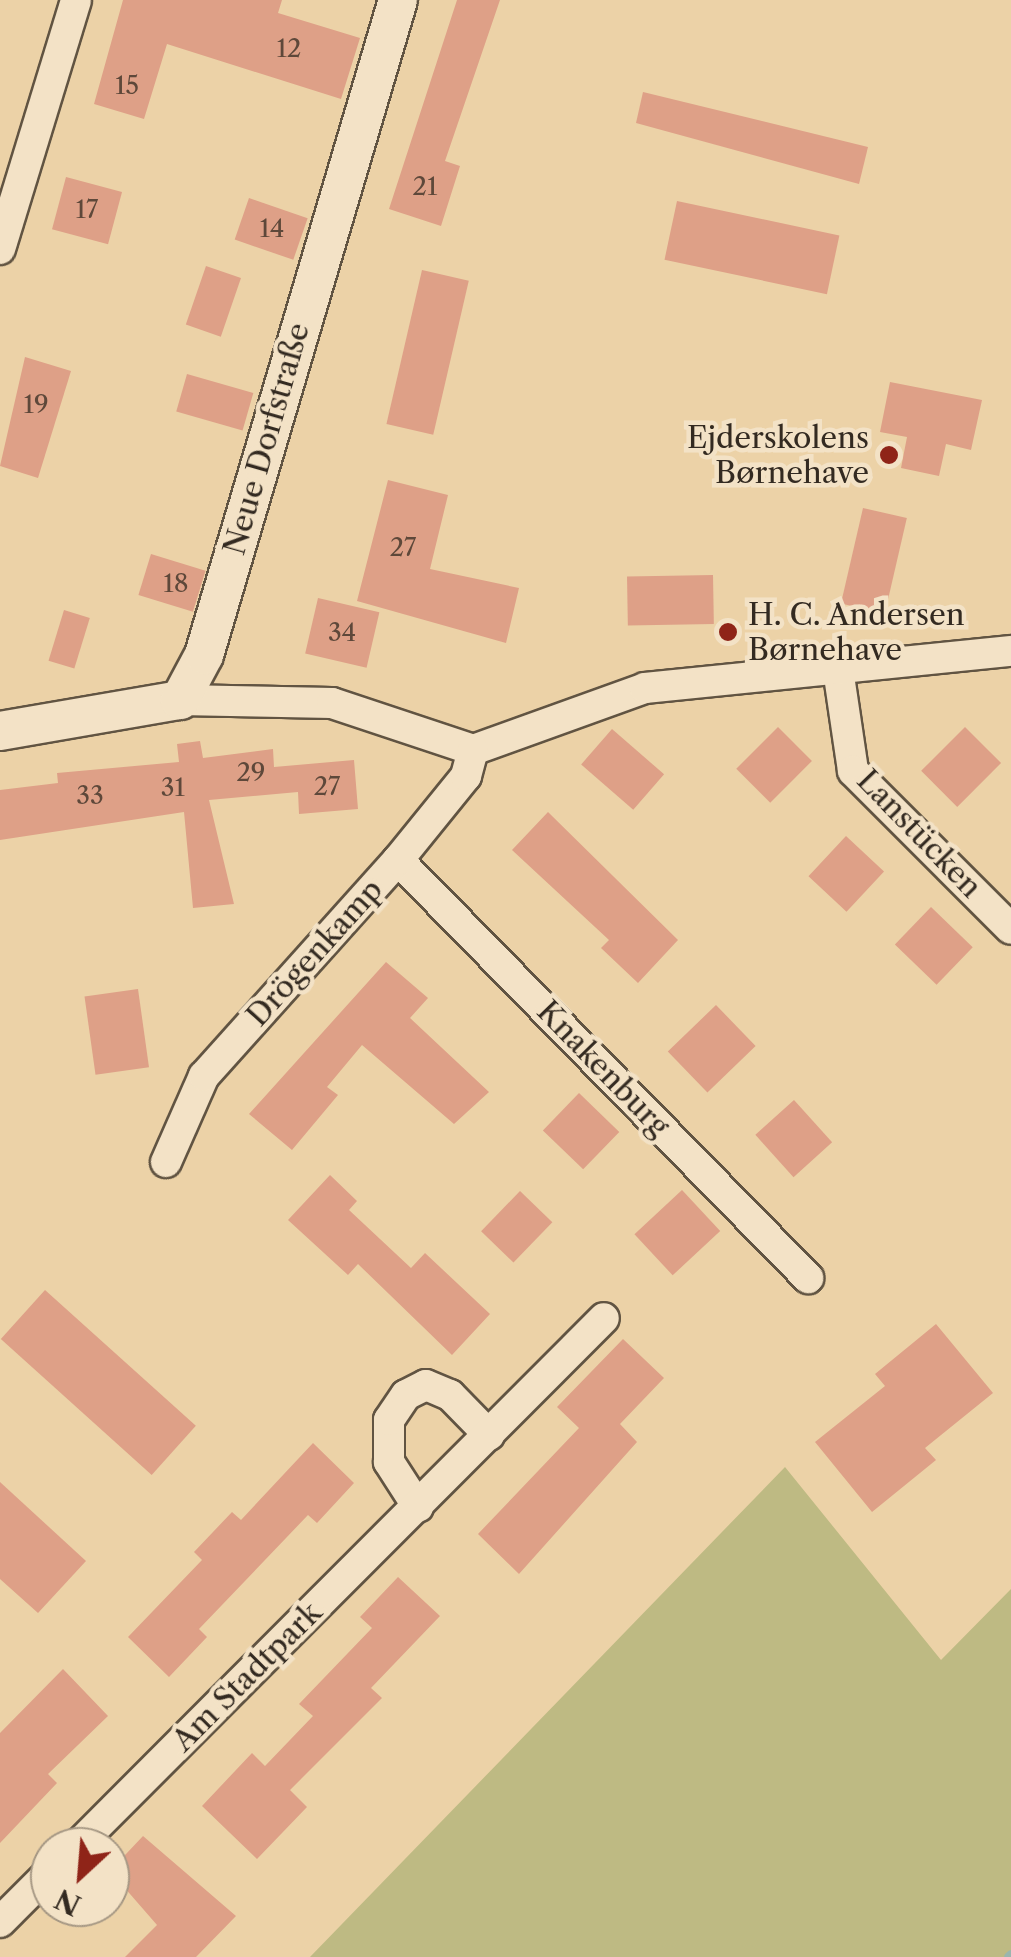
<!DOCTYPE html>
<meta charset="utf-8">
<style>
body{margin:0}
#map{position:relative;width:1011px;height:1957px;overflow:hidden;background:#ecd2a7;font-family:"Libre Caslon Text",serif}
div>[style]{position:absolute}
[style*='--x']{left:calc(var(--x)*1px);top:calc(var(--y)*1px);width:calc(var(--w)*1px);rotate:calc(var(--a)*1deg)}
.green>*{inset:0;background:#beba83}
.stream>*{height:11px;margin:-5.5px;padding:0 5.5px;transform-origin:5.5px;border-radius:5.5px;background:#9ab6ae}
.building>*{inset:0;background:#dea087;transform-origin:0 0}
.roads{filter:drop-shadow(2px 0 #615442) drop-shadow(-2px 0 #615442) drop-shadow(0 2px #615442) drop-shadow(0 -2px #615442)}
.minor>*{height:30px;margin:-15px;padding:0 15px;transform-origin:15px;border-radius:15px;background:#f3e2c6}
.tertiary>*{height:38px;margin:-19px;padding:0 19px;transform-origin:19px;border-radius:19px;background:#f3e2c6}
.dots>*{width:28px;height:28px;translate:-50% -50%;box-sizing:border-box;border:5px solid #f3e2c6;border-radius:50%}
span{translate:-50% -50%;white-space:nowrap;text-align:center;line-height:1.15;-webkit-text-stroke:9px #f3e2c6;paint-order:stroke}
.number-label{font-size:25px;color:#5e483a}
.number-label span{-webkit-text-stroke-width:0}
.poi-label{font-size:30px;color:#332a21}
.right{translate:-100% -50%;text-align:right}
.left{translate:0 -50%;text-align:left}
.street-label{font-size:30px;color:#332a21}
.north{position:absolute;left:30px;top:1827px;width:100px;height:100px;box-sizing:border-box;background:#f3e2c6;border:2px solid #a69884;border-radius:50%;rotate:206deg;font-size:28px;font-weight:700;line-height:40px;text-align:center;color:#332a21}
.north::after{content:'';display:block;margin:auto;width:35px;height:45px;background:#8f2418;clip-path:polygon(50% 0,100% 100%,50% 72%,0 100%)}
</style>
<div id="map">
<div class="green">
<i style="clip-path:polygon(785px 1467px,941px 1660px,1011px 1589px,1011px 1957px,310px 1957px)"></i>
</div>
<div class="stream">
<i style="--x:1009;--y:1957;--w:3;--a:-45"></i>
</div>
<div class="building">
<i style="clip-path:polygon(123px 0,282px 0,278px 13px,360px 38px,341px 99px,167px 44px,144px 119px,94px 104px)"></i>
<i style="clip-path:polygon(457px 0,500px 0,445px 161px,460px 166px,441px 226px,389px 209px)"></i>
<i style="clip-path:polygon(643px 92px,868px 147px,859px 184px,636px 123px)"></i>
<i style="left:66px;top:177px;width:58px;height:54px;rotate:15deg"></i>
<i style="left:249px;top:198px;width:62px;height:44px;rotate:19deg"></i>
<i style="left:677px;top:201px;width:166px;height:60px;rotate:12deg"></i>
<i style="left:206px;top:266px;width:37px;height:62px;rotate:19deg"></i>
<i style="left:422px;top:270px;width:48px;height:158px;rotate:13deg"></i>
<i style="clip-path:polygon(25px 357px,71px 371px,38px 478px,0 466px)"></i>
<i style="left:187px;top:374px;width:69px;height:39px;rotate:16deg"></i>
<i style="clip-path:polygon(890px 382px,982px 400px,971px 450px,946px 444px,939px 476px,901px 468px,907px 437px,880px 432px)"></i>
<i style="clip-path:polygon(388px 480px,448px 495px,430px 569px,519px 588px,506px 643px,357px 601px)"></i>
<i style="left:863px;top:508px;width:45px;height:98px;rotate:13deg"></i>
<i style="left:151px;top:554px;width:57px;height:43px;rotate:17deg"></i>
<i style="left:713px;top:575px;width:49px;height:86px;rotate:89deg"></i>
<i style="left:318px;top:598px;width:63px;height:57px;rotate:13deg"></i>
<i style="left:64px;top:610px;width:27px;height:53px;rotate:17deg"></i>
<i style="left:778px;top:727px;width:48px;height:59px;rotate:45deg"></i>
<i style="left:965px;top:727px;width:51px;height:62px;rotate:45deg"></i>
<i style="left:612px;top:729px;width:69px;height:47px;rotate:41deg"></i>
<i style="clip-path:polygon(200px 741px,203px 758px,273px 749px,274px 767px,354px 760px,358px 809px,299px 814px,298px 792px,209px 800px,234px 904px,193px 908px,184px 812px,0 840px,0 790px,58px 783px,57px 773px,179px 762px,177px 744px)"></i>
<i style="clip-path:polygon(548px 812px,678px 940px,638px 983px,601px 948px,609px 940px,512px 850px)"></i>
<i style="left:846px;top:836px;width:52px;height:55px;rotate:43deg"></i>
<i style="left:931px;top:907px;width:58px;height:52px;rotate:44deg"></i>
<i style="clip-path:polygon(386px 962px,428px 998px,410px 1018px,489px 1092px,454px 1124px,362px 1045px,327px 1087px,338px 1095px,292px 1150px,249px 1114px)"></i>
<i style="left:138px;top:989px;width:79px;height:54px;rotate:82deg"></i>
<i style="left:716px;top:1005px;width:57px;height:67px;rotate:46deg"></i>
<i style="left:579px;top:1093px;width:56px;height:52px;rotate:44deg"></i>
<i style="left:794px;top:1100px;width:57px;height:52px;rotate:48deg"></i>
<i style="clip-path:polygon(330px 1175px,357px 1201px,349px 1210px,411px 1268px,425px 1253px,490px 1314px,452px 1355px,358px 1264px,348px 1275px,288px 1220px)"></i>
<i style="left:682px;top:1190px;width:56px;height:65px;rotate:47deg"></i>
<i style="left:520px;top:1191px;width:45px;height:56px;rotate:44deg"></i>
<i style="left:45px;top:1290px;width:203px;height:66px;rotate:42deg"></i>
<i style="clip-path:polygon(936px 1324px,993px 1393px,925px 1448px,936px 1460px,872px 1512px,815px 1442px,885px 1386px,875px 1374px)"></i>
<i style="clip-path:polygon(623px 1339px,664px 1378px,620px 1424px,637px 1442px,519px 1574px,478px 1534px,579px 1428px,557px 1407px)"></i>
<i style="clip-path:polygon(313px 1443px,354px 1483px,317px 1523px,308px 1515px,199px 1629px,207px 1637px,169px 1677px,128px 1637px,202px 1560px,194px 1552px,232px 1512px,241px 1520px)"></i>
<i style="clip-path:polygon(0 1482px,86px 1561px,38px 1613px,0 1579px)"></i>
<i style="clip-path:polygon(398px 1577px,440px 1616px,371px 1688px,382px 1698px,290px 1790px,307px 1807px,257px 1859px,202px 1806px,252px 1753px,265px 1766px,313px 1716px,299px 1704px,372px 1628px,360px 1617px)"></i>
<i style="clip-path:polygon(63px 1669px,108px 1716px,48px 1774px,57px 1783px,0 1843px,0 1733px)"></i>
<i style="clip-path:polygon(143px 1836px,236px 1916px,196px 1957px,125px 1957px,157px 1925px,110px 1871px)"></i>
</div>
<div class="roads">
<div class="minor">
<i style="--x:0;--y:249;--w:260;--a:-73"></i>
<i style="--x:838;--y:669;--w:103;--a:81.6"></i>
<i style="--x:853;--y:771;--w:223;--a:45"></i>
<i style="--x:180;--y:700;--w:152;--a:1.1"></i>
<i style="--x:332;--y:703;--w:149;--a:18.4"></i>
<i style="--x:473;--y:750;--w:183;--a:-19.8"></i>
<i style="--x:645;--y:688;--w:368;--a:-5.8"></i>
<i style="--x:398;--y:860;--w:586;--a:45.55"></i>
<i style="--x:166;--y:1162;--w:94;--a:-66.2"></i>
<i style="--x:204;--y:1076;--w:290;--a:-48.1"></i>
<i style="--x:398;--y:860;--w:108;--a:-51"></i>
<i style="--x:466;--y:776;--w:27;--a:-75"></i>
<i style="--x:418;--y:1507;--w:54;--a:-122.8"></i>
<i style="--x:389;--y:1462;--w:42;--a:-90"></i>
<i style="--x:389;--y:1420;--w:30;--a:-56"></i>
<i style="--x:406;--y:1395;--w:22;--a:-27"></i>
<i style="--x:426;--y:1385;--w:26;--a:23"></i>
<i style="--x:450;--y:1395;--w:56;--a:45.7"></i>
<i style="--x:76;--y:1847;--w:747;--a:-45.05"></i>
<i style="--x:0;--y:1922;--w:71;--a:-45"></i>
</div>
<div class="tertiary">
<i style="--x:0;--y:731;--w:183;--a:-9.8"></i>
<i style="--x:180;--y:700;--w:51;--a:-61.9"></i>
<i style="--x:204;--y:655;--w:683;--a:-73.5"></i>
</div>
</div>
<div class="dots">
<i style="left:889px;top:455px;background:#8f2418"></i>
<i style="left:728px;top:632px;background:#8f2418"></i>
</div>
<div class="number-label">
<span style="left:289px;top:49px">12</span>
<span style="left:127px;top:86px">15</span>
<span style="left:425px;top:187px">21</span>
<span style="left:87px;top:210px">17</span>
<span style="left:272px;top:229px">14</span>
<span style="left:36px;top:405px">19</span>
<span style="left:403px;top:548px">27</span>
<span style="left:176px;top:584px">18</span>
<span style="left:342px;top:633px">34</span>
<span style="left:251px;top:773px">29</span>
<span style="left:327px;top:787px">27</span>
<span style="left:173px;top:788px">31</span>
<span style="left:90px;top:796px">33</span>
</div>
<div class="poi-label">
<span class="right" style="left:869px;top:455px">Ejderskolens<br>Børnehave</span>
<span class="left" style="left:748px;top:632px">H. C. Andersen<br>Børnehave</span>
</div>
<div class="street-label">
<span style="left:267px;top:439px;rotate:-74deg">Neue Dorfstraße</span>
<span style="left:919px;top:834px;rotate:46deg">Lanstücken</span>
<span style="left:315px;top:953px;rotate:-48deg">Drögenkamp</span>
<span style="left:603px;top:1069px;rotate:46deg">Knakenburg</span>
<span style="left:247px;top:1677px;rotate:-45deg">Am Stadtpark</span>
</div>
<div class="north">N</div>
</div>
